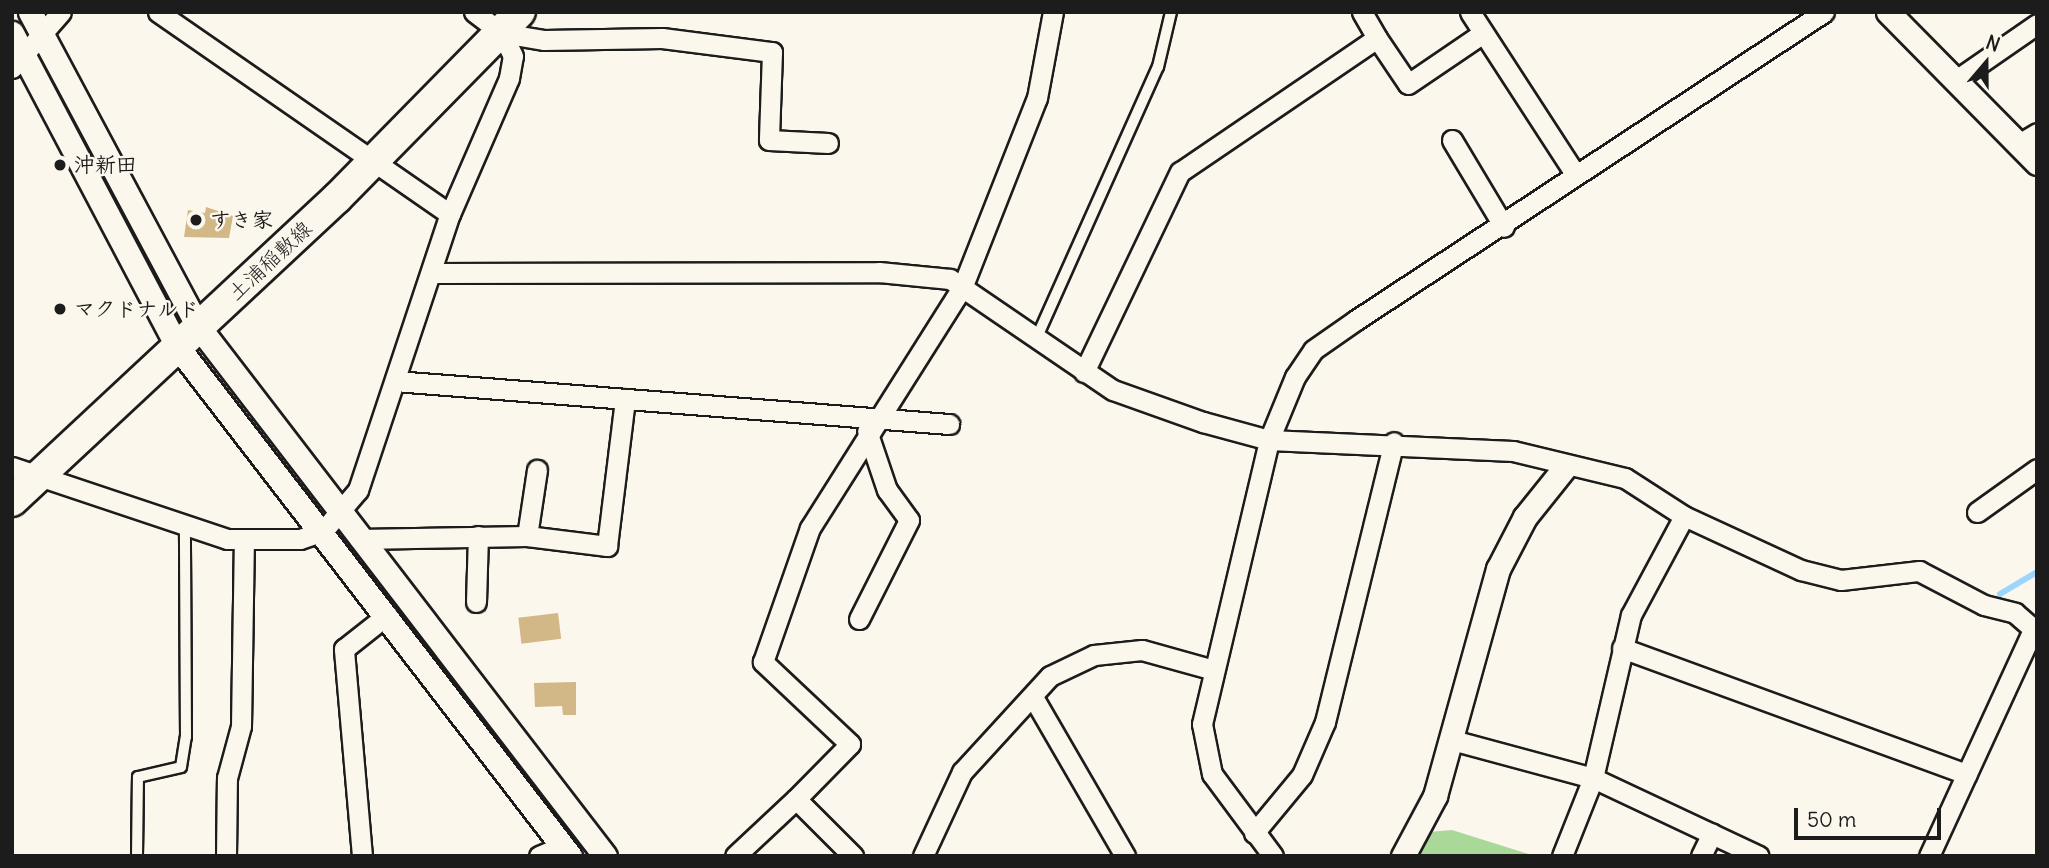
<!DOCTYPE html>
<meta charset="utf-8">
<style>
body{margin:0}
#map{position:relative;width:2049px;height:868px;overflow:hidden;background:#fbf7ec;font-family:Delius,"Klee One",sans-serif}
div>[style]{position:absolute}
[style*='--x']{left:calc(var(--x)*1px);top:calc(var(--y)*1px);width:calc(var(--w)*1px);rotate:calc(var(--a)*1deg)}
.green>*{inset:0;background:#a9d898}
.stream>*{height:6px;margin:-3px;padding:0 3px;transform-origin:3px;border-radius:3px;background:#9dd5fd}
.building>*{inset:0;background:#d2b787;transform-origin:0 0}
.roads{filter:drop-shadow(2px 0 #1c1c1c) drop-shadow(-2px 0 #1c1c1c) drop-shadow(0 2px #1c1c1c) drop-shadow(0 -2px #1c1c1c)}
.service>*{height:10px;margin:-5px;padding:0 5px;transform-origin:5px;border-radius:5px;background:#fbf7ec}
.minor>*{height:19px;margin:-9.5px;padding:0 9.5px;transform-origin:9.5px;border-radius:9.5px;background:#fbf7ec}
.tertiary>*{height:23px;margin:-11.5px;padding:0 11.5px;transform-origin:11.5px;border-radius:11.5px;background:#fbf7ec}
.primary>*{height:30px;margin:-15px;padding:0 15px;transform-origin:15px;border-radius:15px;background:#fbf7ec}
.dots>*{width:19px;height:19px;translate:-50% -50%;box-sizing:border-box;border:4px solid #fbf7ec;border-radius:50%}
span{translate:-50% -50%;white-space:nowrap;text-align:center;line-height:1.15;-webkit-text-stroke:5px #fbf7ec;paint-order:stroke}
.poi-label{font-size:21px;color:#1c1c1c;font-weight:700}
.left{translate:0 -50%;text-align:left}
.street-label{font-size:21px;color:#1c1c1c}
.frame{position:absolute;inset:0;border:14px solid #1c1c1c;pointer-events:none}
.north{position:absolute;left:1951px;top:28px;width:70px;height:70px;-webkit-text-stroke:5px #fbf7ec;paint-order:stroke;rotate:20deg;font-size:19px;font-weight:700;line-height:28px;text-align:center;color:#1c1c1c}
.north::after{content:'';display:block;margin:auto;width:24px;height:32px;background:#1c1c1c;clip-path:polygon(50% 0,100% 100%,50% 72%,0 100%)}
.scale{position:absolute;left:1794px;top:808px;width:147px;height:32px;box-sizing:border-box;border:4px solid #1c1c1c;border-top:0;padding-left:9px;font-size:21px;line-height:24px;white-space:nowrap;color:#1c1c1c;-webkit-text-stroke:5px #fbf7ec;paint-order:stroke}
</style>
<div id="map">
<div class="green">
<i style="clip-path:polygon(1452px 830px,1535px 856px,1412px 856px,1428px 832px)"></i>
</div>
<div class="stream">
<i style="--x:2000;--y:594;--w:43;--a:-30.7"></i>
</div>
<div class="building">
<i style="clip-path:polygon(206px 207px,233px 216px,229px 238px,184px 237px,188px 210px,205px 213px)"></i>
<i style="left:558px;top:613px;width:26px;height:40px;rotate:83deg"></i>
<i style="clip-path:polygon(576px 682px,576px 715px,563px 715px,562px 706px,535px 707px,534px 683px)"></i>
</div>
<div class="roads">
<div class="service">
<i style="--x:1037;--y:337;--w:296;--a:-65.9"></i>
<i style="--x:1158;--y:67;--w:57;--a:-76.7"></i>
<i style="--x:137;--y:856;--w:79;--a:-89.3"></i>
<i style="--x:138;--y:777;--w:44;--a:-13.1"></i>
<i style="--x:181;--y:767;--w:30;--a:-81"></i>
<i style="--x:186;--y:737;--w:209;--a:-90.3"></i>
</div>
<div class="minor">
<i style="--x:158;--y:12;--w:355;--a:34.7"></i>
<i style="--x:474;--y:12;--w:35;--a:37"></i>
<i style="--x:502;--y:33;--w:43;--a:9.5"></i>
<i style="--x:544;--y:40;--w:118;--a:-1"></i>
<i style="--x:662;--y:38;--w:111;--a:7.3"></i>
<i style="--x:772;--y:52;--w:88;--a:92"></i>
<i style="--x:769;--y:140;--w:59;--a:2.9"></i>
<i style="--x:1470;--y:12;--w:194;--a:57"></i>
<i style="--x:1377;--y:38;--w:55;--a:56"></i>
<i style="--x:1408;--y:84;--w:91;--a:-34.2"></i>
<i style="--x:12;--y:68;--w:74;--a:-48.8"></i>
<i style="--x:1956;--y:80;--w:98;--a:-34.7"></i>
<i style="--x:1452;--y:140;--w:101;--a:59.1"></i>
<i style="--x:2019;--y:144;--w:21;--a:-31"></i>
<i style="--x:432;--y:273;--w:447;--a:-0.1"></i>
<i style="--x:879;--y:272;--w:71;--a:5.6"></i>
<i style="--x:950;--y:279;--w:197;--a:34.3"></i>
<i style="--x:1113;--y:390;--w:96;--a:19.6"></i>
<i style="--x:1203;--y:422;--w:68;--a:15.3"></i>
<i style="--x:1269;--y:440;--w:244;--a:2.6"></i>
<i style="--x:1513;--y:451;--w:115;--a:13.6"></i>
<i style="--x:1625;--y:478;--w:70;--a:32.8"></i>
<i style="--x:1684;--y:516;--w:129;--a:24.8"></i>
<i style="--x:1801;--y:570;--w:41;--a:14"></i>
<i style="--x:1841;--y:580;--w:79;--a:-6.6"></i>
<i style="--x:1919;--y:571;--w:73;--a:27.6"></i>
<i style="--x:1984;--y:605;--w:32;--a:14"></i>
<i style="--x:2015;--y:613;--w:29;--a:41"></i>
<i style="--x:1084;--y:372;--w:222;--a:-64.4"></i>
<i style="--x:1180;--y:172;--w:238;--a:-34.2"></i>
<i style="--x:1377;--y:38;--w:30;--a:-120"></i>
<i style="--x:395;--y:381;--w:556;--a:4.44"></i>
<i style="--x:12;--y:467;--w:227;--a:18.5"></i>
<i style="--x:227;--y:539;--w:73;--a:0"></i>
<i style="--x:300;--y:539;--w:24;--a:-19"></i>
<i style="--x:323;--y:531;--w:54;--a:-49.5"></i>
<i style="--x:358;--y:490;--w:291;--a:-71.6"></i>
<i style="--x:450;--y:214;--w:148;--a:-66.5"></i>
<i style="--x:509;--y:78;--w:22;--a:-80"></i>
<i style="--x:513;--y:56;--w:25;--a:-116"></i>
<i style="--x:1977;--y:512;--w:74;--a:-35.6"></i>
<i style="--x:527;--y:536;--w:67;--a:-81.4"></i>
<i style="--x:359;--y:539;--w:168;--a:-1"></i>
<i style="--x:527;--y:536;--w:81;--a:7.1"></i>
<i style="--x:607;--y:546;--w:148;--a:-83"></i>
<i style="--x:476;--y:602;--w:66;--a:-88.3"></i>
<i style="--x:859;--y:619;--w:111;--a:-63.2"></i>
<i style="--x:909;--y:520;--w:37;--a:-126"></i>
<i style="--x:887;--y:490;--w:62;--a:-108.7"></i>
<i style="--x:1622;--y:648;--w:367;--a:20.1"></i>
<i style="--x:1033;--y:697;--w:184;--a:59.9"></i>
<i style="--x:1452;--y:740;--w:146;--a:15.1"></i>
<i style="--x:1593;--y:778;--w:183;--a:25.2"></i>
<i style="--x:796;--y:799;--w:77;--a:-45.5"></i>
<i style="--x:850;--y:744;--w:120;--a:-136.7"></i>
<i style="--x:763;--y:662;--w:142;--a:-70.7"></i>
<i style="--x:810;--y:528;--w:284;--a:-57.7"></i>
<i style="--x:962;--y:288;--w:204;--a:-68.5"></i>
<i style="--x:1037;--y:98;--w:87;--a:-79.5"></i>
<i style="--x:1254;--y:833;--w:75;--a:-50.4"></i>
<i style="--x:1302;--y:775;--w:58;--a:-66.5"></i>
<i style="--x:1325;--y:722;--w:288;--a:-76.2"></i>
<i style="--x:226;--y:856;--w:78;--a:-89.3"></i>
<i style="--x:227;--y:778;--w:54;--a:-74.9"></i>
<i style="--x:241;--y:726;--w:185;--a:-89.1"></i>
<i style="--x:362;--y:856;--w:208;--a:-95"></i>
<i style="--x:344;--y:649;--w:55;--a:-38.3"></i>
<i style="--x:539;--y:856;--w:26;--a:-23"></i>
<i style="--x:735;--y:856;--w:83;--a:-43.1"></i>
<i style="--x:796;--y:799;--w:81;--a:45"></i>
<i style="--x:923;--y:856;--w:93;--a:-65.1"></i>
<i style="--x:962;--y:772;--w:130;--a:-47.5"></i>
<i style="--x:1050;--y:676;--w:49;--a:-25.5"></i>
<i style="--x:1094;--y:655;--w:48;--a:-5.9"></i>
<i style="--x:1142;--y:650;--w:75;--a:15.5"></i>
<i style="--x:1273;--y:856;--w:102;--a:-126.6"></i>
<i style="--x:1212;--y:774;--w:51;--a:-101.3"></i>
<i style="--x:1202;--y:724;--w:292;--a:-76.7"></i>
<i style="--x:1269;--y:440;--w:68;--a:-67.6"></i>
<i style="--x:1295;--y:377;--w:32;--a:-56"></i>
<i style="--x:1313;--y:350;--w:52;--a:-34.9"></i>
<i style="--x:1356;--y:320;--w:560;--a:-33.35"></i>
<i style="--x:1562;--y:856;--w:84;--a:-68.3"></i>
<i style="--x:1593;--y:778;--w:167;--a:-76.9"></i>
<i style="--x:1631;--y:615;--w:112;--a:-61.8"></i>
<i style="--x:1701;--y:856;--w:25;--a:-64"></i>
<i style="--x:1929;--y:856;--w:251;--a:-65.3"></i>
</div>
<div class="tertiary">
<i style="--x:30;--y:12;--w:356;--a:61.9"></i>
<i style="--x:198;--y:326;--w:668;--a:52.48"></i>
<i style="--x:1888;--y:12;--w:212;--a:45.4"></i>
<i style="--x:12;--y:33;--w:354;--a:62.2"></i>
<i style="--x:177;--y:346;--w:644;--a:52.38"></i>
<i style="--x:1403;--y:856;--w:68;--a:-61.9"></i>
<i style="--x:1435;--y:796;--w:236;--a:-74.5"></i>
<i style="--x:1498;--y:569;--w:59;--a:-62.6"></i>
<i style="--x:1525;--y:517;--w:64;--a:-51.3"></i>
</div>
<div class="primary">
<i style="--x:12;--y:501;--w:444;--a:-43"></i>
<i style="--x:337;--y:198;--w:261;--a:-45.5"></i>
</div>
</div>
<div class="dots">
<i style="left:60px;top:165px;background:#1c1c1c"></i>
<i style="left:196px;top:220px;background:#1c1c1c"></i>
<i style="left:60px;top:309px;background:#1c1c1c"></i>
</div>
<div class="poi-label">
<span class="left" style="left:74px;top:165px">沖新田</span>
<span class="left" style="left:210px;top:220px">すき家</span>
<span class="left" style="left:74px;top:309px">マクドナルド</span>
</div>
<div class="street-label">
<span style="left:270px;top:261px;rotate:-43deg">土浦稲敷線</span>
</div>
<div class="frame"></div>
<div class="north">N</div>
<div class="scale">50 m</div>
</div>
